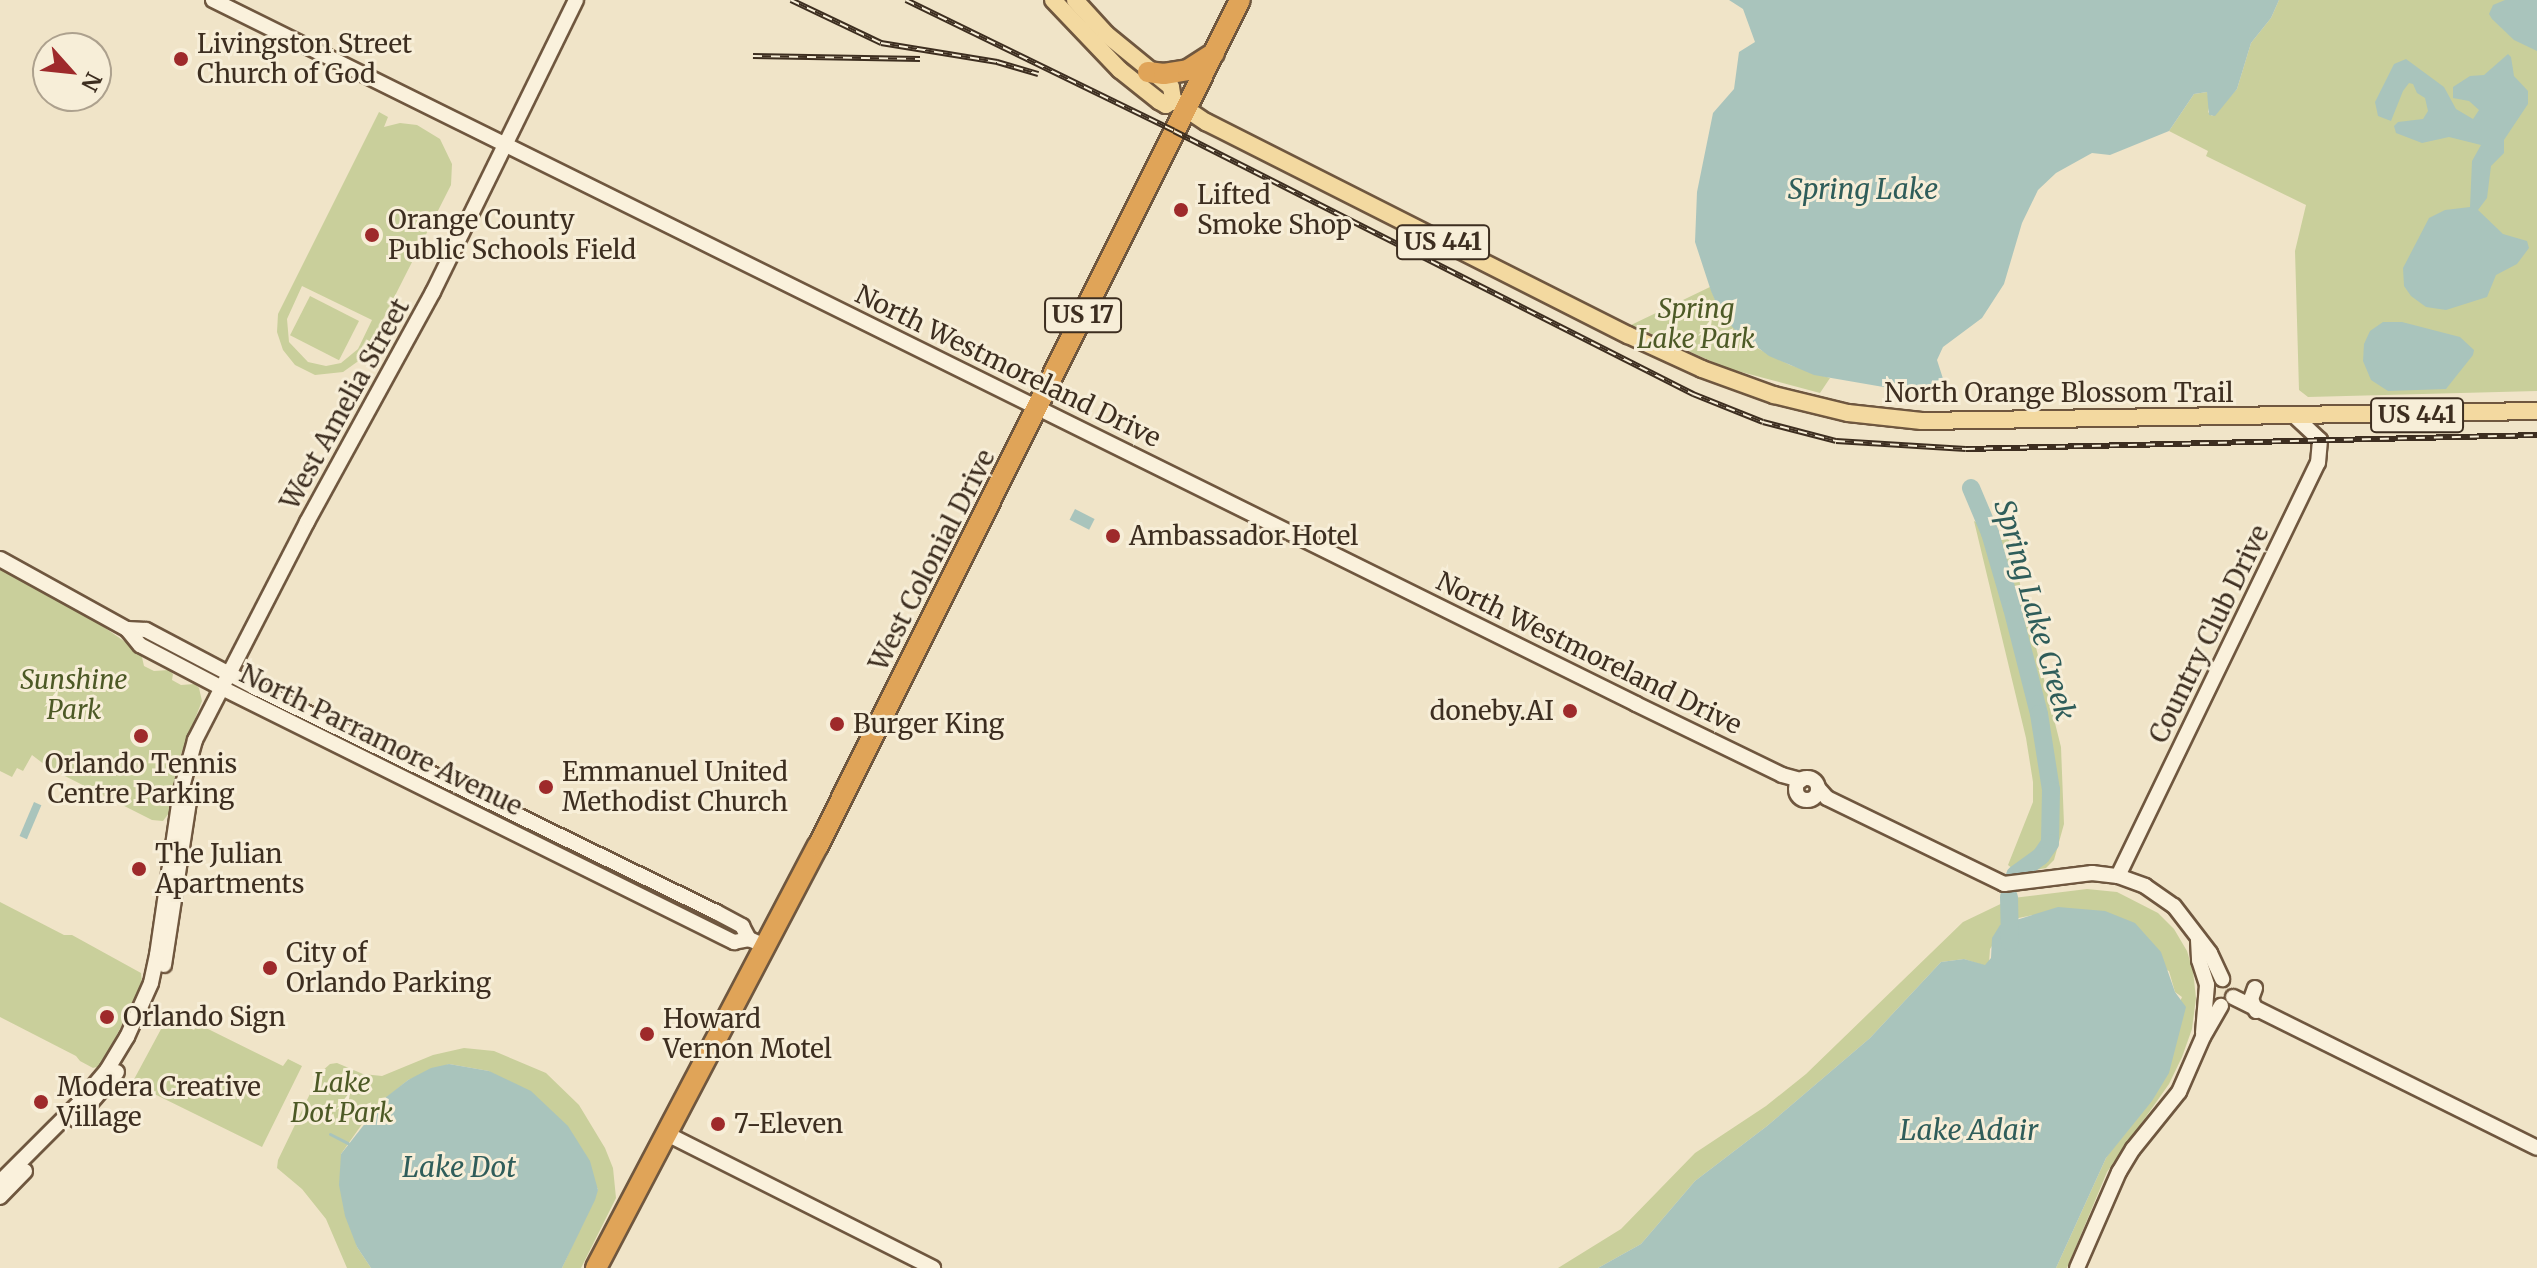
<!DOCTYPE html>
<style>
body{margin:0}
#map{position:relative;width:2537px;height:1268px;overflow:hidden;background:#f0e4c8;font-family:Merriweather,serif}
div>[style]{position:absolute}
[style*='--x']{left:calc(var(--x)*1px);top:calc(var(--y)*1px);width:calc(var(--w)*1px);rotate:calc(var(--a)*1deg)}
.green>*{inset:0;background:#c9cf9b;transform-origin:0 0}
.water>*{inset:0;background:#a9c4bc;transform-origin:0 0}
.stream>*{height:3px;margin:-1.5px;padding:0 1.5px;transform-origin:1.5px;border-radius:1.5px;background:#a9c4bc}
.river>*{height:18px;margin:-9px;padding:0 9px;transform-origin:9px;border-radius:9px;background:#a9c4bc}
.roads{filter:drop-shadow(2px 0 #6f573f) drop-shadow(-2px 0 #6f573f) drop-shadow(0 2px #6f573f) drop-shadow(0 -2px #6f573f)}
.secondary>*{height:14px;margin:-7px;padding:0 7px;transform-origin:7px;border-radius:7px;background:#faf1dc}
.secondary>.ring{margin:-7px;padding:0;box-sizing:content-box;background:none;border:14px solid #faf1dc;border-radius:50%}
.primary>*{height:16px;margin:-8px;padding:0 8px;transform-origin:8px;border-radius:8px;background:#f3d9a0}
.highway>*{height:20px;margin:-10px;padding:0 10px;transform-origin:10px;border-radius:10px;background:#e0a458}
.rail>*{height:6px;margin-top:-3px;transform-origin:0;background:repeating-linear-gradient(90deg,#f7eed8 0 9px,#3d2e20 0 18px);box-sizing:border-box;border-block:2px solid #3d2e20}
.dots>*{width:22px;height:22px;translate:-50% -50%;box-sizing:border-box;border:4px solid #f7eed8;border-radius:50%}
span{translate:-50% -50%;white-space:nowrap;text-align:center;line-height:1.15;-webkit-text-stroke:6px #f7eed8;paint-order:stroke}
.shield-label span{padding:2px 6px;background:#f7eed8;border:2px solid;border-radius:6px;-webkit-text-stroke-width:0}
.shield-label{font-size:24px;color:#3d2e20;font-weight:700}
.poi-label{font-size:26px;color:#3d2e20}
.left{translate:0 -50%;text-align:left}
.right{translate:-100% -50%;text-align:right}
.park-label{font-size:26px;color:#4d5a26;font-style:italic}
.street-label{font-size:26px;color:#3d2e20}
.water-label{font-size:28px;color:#2f5d5a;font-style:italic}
.north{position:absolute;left:32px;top:32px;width:80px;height:80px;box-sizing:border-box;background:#f7eed8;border:2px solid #ada18e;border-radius:50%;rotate:117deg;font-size:22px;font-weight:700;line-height:32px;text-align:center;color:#3d2e20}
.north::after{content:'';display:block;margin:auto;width:28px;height:36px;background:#9e2a2b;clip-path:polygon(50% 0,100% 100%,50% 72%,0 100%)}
</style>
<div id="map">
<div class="green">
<i style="clip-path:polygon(2279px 0,2537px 0,2537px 391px,2308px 397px,2299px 390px,2295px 251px,2306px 205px,2206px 156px,2208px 151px,2169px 131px,2194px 94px,2207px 92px,2210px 104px,2208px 112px,2212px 116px,2237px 89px,2251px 43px,2271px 18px)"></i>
<i style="clip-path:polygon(evenodd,379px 112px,388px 117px,384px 127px,400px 123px,417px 125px,440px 139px,452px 164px,451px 185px,364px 357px,343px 372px,315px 375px,295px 365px,283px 350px,277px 332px,278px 314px,379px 112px,302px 286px,372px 320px,358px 349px,341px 363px,326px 366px,308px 362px,289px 342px,287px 319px,302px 286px)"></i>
<i style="clip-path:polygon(1710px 287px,1721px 314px,1755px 347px,1790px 365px,1830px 378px,1820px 393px,1726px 368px,1631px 325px)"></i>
<i style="left:310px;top:296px;width:55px;height:44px;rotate:27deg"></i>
<i style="clip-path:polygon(1974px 521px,2009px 540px,2061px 747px,2064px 824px,2054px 860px,2046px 868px,2018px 873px,2008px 865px,2033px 802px,2033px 782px,2026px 738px)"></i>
<i style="clip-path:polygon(0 566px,58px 595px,141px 653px,144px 666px,154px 671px,169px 670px,173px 674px,172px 680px,181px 685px,195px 684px,199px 688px,202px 701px,181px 754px,169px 813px,163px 821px,152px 820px,49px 768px,32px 755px,23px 771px,17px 768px,12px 777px,0 771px)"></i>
<i style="clip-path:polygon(2087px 889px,2117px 892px,2158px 913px,2174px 929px,2187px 951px,2193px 971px,2196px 998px,2192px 1029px,2182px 1057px,2169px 1084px,2107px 1172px,2067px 1268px,2056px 1268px,2106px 1158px,2123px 1133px,2182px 997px,2175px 992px,2169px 971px,2033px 915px,2009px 920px,1990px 949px,1989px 963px,1985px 966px,1964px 959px,1941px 962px,1870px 1038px,1767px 1126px,1695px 1181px,1641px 1244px,1598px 1268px,1558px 1268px,1621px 1229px,1695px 1153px,1766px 1106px,1806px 1074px,1963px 922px,2013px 898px)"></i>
<i style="clip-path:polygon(0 902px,64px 935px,72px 935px,141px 973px,142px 983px,137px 997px,100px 1066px,93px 1068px,80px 1061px,76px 1056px,0 1017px)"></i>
<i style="clip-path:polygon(167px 1018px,194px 1030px,198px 1024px,283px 1066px,288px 1059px,302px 1066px,262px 1147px,132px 1083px)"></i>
<i style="clip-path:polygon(464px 1048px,494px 1051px,546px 1073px,579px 1105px,605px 1148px,613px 1168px,616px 1198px,581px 1268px,562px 1268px,598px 1189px,489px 1071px,449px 1064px,408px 1080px,372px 1110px,341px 1154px,357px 1247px,371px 1268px,347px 1268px,326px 1219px,302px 1189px,277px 1168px,278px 1160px,320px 1073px,330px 1064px,337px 1063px,363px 1074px,382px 1076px,433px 1055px)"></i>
</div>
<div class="water">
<i style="clip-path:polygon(1729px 0,2279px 0,2271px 18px,2251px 43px,2237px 89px,2215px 116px,2209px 115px,2207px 92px,2194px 94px,2169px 131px,2110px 155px,2092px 153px,2056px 173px,2038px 190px,2022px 223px,2004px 284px,1982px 318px,1943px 347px,1937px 360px,1946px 388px,1895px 389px,1814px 375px,1769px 356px,1736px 331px,1721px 314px,1711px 291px,1695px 242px,1697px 192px,1713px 113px,1734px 89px,1739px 52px,1755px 42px,1743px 9px)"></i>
<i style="clip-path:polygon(2505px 0,2537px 0,2537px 51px,2514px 40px,2492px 19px,2489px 14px,2493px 5px)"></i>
<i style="clip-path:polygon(2508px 54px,2511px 57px,2514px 76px,2528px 91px,2528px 104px,2504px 140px,2504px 153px,2491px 166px,2487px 198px,2478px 210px,2503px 234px,2527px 241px,2529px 248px,2517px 264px,2496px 275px,2487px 297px,2446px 310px,2426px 307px,2411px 296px,2404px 286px,2403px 268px,2429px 218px,2445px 210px,2470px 207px,2472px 161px,2481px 145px,2449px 137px,2422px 143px,2396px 133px,2394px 126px,2398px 122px,2423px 119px,2428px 111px,2425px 98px,2417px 93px,2413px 84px,2409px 83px,2403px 91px,2391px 121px,2378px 116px,2375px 102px,2394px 64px,2406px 59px,2444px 87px,2456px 109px,2473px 119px,2479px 110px,2469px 101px,2453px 98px,2453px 87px,2470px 76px,2484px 75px)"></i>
<i style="clip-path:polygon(2383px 322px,2402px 322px,2460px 337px,2474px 350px,2473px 355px,2446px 389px,2388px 391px,2371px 380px,2363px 361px,2364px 344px,2370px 331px)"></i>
<i style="left:1075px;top:509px;width:22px;height:12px;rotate:27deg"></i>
<i style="left:34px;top:802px;width:8px;height:37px;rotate:23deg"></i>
<i style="clip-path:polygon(2058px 907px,2105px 911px,2135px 923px,2161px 952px,2175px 992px,2186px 1007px,2169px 1073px,2152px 1101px,2106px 1158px,2056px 1268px,1598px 1268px,1641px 1244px,1695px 1181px,1767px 1126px,1870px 1038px,1941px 962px,1964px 959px,1985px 965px,1991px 958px,1992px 938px,2000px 925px)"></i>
<i style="clip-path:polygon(449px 1064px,489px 1071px,531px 1091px,568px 1126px,590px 1161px,598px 1190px,595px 1200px,562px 1268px,371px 1268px,357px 1247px,345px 1216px,339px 1185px,341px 1154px,385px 1098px,408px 1080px,431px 1068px)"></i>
</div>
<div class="stream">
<i style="--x:330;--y:1134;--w:20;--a:27"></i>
</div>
<div class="river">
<i style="--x:1971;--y:488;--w:49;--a:67.1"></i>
<i style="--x:1990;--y:533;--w:78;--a:73.7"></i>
<i style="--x:2012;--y:608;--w:109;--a:75.7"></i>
<i style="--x:2039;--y:714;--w:77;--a:81"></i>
<i style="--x:2051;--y:790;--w:53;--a:91.1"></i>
<i style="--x:2050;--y:843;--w:16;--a:125"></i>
<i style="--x:2041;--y:856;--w:32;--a:144"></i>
<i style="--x:2009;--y:897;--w:45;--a:88.7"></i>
</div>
<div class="roads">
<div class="secondary">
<i style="--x:213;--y:0;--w:1588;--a:26.32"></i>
<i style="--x:1636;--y:704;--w:162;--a:25.9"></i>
<i style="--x:1782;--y:775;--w:20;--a:15"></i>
<i style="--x:0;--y:559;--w:145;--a:28.9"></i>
<i style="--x:127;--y:629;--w:21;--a:51"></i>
<i style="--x:140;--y:645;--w:93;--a:27.7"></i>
<i style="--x:222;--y:688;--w:572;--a:26.39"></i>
<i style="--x:734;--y:942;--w:15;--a:-11"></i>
<i style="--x:127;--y:629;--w:19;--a:3"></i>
<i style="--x:146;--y:630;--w:122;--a:27.8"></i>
<i style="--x:254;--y:687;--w:514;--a:25.97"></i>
<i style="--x:716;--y:912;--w:30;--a:28"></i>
<i style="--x:742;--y:926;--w:15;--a:62"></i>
<i style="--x:749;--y:939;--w:8;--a:23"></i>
<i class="ring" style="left:1796px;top:778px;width:8px;height:8px"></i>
<i style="--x:1818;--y:788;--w:13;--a:48"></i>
<i style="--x:1827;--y:798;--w:197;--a:25.9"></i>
<i style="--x:2004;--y:884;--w:89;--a:-7.1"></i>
<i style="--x:2092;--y:873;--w:26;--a:7"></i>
<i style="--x:2118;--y:876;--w:29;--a:20"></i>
<i style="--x:2145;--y:886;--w:35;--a:35"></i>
<i style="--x:2174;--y:906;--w:59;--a:52.5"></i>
<i style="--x:2210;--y:953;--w:29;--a:65"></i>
<i style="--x:2118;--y:876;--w:459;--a:-64.2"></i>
<i style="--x:2318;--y:463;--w:23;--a:-85"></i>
<i style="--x:2320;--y:440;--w:33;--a:-137"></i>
<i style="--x:2198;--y:940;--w:20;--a:87"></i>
<i style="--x:2199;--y:960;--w:26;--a:72"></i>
<i style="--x:2207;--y:985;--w:48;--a:94.8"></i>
<i style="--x:164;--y:965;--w:171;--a:-81.3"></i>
<i style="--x:2255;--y:988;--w:12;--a:110"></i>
<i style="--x:2251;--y:999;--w:13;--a:67"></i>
<i style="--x:2233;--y:997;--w:339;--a:26.4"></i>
<i style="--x:76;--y:1120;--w:63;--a:-49.5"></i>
<i style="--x:667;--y:1134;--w:298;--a:26.7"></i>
<i style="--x:0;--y:1182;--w:113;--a:-45"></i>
<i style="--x:80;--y:1102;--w:42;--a:-49.8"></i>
<i style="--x:107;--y:1070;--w:39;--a:-59"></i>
<i style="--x:127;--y:1037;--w:59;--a:-66"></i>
<i style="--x:151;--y:983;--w:29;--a:-78"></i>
<i style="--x:157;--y:955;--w:166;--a:-81.7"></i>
<i style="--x:181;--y:791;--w:53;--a:-74.6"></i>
<i style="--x:195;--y:740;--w:245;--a:-62.8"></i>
<i style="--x:307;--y:522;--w:262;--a:-61.3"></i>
<i style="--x:433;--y:292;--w:325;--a:-63.9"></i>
<i style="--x:0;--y:1197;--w:36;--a:-46"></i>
<i style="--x:2077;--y:1268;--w:105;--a:-66.4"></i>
<i style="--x:2119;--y:1172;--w:27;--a:-59"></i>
<i style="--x:2133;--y:1149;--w:73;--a:-51.1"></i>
<i style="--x:2179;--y:1092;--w:60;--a:-66.4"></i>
<i style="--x:2203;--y:1037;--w:36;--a:-60"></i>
</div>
<div class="primary">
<i style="--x:1053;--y:0;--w:97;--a:46.3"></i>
<i style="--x:1120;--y:70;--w:50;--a:38.5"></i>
<i style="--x:1159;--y:101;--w:8;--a:30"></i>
<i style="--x:1166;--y:105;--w:9;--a:-36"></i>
<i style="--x:1075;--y:0;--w:46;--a:47.6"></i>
<i style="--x:1106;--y:34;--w:84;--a:39.2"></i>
<i style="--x:1171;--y:87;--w:13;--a:81"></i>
<i style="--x:1173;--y:100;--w:40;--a:34"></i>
<i style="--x:1206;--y:122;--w:473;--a:26.8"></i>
<i style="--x:1628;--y:335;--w:81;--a:24.7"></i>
<i style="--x:1702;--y:369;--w:77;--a:19.9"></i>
<i style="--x:1774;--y:395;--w:76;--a:13.7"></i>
<i style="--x:1848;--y:413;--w:74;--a:6.2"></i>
<i style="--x:1922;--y:421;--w:615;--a:-0.93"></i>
</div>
<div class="highway">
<i style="--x:1148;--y:72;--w:16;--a:7"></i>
<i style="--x:1164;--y:74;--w:24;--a:-9"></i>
<i style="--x:1188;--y:70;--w:31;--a:-33"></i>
<i style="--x:596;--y:1268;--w:477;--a:-62.3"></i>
<i style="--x:818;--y:846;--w:945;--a:-63.49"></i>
</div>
</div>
<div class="rail">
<i style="--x:791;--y:0;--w:100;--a:25.5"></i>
<i style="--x:881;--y:43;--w:118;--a:9.3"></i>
<i style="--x:997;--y:62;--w:43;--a:16.3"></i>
<i style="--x:906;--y:0;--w:298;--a:26"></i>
<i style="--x:1174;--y:131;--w:582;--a:26.87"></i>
<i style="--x:1693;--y:394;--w:75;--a:21.8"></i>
<i style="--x:1763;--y:422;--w:75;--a:14.6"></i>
<i style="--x:1836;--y:441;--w:130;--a:3.5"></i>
<i style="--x:1966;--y:449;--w:571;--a:-1.4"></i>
<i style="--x:753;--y:56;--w:167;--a:1"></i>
</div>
<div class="dots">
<i style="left:181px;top:59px;background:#9e2a2b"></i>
<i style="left:1181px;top:210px;background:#9e2a2b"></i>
<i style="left:372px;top:235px;background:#9e2a2b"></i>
<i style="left:1113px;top:536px;background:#9e2a2b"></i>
<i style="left:1570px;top:711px;background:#9e2a2b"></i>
<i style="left:837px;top:724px;background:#9e2a2b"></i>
<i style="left:141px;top:736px;background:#9e2a2b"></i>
<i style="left:546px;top:787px;background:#9e2a2b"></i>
<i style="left:139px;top:869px;background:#9e2a2b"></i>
<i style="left:270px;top:968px;background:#9e2a2b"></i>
<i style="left:107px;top:1017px;background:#9e2a2b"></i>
<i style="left:647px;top:1034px;background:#9e2a2b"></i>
<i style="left:41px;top:1102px;background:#9e2a2b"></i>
<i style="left:718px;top:1124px;background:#9e2a2b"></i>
</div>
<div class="shield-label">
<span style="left:1443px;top:242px">US 441</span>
<span style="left:1083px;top:315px">US 17</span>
<span style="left:2417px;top:415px">US 441</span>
</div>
<div class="poi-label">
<span class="left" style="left:197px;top:59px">Livingston Street<br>Church of God</span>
<span class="left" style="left:1197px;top:210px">Lifted<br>Smoke Shop</span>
<span class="left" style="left:388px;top:235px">Orange County<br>Public Schools Field</span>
<span class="left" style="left:1129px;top:536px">Ambassador Hotel</span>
<span class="right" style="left:1554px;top:711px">doneby.AI</span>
<span class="left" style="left:853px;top:724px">Burger King</span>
<span style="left:141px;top:779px">Orlando Tennis<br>Centre Parking</span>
<span class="left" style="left:562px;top:787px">Emmanuel United<br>Methodist Church</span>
<span class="left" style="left:155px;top:869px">The Julian<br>Apartments</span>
<span class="left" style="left:286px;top:968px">City of<br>Orlando Parking</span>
<span class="left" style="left:123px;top:1017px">Orlando Sign</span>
<span class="left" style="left:663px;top:1034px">Howard<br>Vernon Motel</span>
<span class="left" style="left:57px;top:1102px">Modera Creative<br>Village</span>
<span class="left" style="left:734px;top:1124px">7-Eleven</span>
</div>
<div class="park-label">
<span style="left:1696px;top:324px">Spring<br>Lake Park</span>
<span style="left:74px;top:695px">Sunshine<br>Park</span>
<span style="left:342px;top:1098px">Lake<br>Dot Park</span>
</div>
<div class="street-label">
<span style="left:1008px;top:366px;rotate:26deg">North Westmoreland Drive</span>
<span style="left:2059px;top:393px">North Orange Blossom Trail</span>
<span style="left:345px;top:404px;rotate:-61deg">West Amelia Street</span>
<span style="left:932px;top:560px;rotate:-63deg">West Colonial Drive</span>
<span style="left:2209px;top:634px;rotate:-64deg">Country Club Drive</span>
<span style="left:1589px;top:653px;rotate:26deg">North Westmoreland Drive</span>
<span style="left:381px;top:740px;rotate:26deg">North Parramore Avenue</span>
</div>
<div class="water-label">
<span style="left:1863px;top:189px">Spring Lake</span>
<span style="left:2035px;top:610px;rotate:74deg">Spring Lake Creek</span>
<span style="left:1969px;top:1130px">Lake Adair</span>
<span style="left:459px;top:1167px">Lake Dot</span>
</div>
<div class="north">N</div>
</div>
